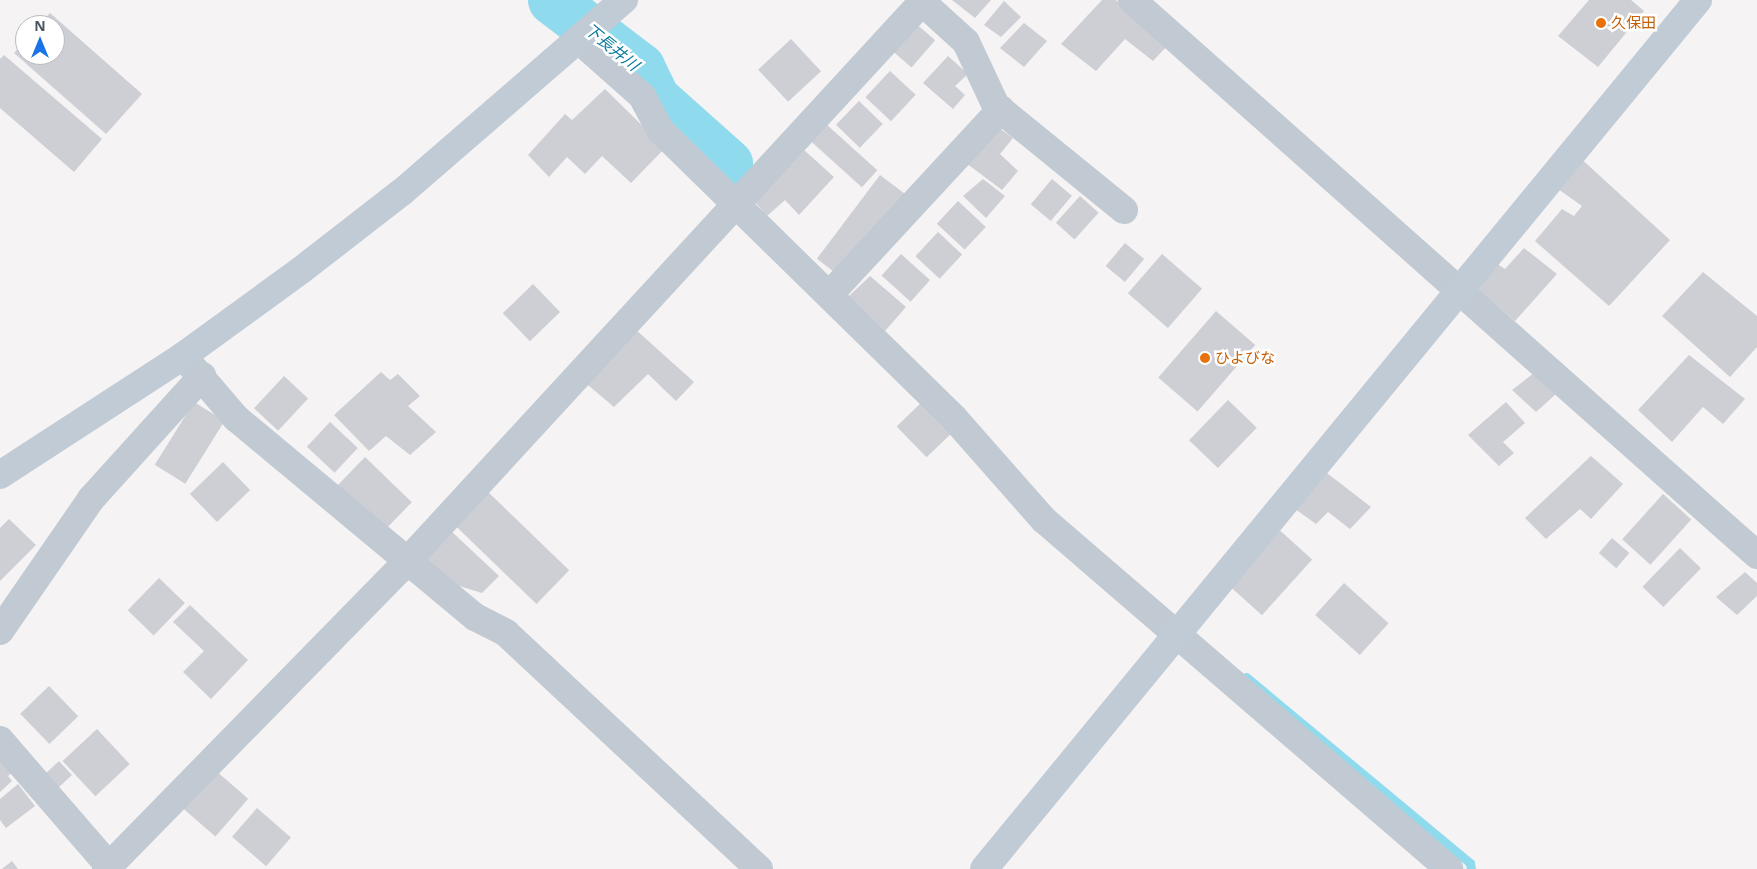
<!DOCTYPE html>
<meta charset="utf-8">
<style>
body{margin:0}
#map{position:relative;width:1757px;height:869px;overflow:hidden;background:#f5f3f3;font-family:"Noto Sans","Noto Sans JP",sans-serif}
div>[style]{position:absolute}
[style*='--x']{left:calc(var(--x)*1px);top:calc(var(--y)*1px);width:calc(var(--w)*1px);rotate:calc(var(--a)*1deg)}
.stream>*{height:9px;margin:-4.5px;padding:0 4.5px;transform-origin:4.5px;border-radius:4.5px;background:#90daee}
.river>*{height:49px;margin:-24.5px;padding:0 24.5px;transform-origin:24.5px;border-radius:24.5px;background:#90daee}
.building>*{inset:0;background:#cdcfd5;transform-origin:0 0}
.street>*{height:28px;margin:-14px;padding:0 14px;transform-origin:14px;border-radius:14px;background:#c1cad2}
.secondary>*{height:28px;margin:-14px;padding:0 14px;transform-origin:14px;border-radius:14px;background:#c1cbd6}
.dots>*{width:14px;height:14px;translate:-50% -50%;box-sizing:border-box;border:2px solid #fff;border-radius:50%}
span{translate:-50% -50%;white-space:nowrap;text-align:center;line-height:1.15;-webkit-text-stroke:5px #fff;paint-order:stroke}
.food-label{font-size:15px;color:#c56008}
.left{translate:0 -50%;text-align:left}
.water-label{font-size:16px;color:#0c7c9b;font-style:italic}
.north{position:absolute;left:15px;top:15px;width:50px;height:50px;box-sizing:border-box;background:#fff;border:1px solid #b7bbc0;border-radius:50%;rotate:0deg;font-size:14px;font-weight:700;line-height:20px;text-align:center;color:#4a5661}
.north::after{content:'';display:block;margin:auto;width:18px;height:22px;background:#1a73e8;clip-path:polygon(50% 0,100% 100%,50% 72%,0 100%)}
</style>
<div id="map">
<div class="stream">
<i style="--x:1246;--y:677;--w:291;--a:39.7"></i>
<i style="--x:1470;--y:863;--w:6;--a:81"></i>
</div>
<div class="river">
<i style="--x:552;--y:0;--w:111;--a:37.3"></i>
<i style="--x:640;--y:67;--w:34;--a:64"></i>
<i style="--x:655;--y:98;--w:98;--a:41.7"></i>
</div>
<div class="building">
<i style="clip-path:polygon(952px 0,991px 0,975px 18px)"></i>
<i style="clip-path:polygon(1102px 0,1116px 0,1169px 44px,1153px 61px,1125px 39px,1096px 71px,1061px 44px)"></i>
<i style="clip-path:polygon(1589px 0,1631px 0,1644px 11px,1598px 67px,1558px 36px)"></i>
<i style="clip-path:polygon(1004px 1px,1021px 17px,1001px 37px,984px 25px)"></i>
<i style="clip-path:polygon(50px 13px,142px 94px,106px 134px,14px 53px,25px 40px,25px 55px,55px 55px,55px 25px,39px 25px)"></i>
<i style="left:914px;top:22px;width:28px;height:36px;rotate:41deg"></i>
<i style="clip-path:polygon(1024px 23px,1047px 41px,1024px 67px,1000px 48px)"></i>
<i style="left:791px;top:39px;width:44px;height:45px;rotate:47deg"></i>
<i style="clip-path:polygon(4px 55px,102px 139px,74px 172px,0 108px,0 59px)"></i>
<i style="clip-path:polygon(948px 56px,968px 74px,955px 86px,965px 95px,953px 109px,923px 83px)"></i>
<i style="left:890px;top:71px;width:35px;height:36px;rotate:43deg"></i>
<i style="clip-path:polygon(605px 89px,665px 148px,631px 183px,602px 156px,585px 174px,567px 157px,549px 177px,528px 155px,565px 114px,572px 120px)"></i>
<i style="left:859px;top:101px;width:33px;height:33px;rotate:44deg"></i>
<i style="left:826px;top:124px;width:69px;height:23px;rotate:42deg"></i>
<i style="clip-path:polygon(996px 126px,1013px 138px,1000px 154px,1018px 171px,1002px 190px,966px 163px)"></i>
<i style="clip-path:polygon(804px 150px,834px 177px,799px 215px,785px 200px,767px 216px,755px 202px)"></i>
<i style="clip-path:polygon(1577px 155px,1670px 240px,1609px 306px,1535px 241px,1562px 209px,1574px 216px,1582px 206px,1551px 184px)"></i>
<i style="left:880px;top:175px;width:36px;height:105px;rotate:37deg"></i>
<i style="clip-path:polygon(983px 179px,1005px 196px,986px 218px,963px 196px)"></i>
<i style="left:1052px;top:179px;width:26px;height:33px;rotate:40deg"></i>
<i style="left:1080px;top:196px;width:25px;height:36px;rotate:42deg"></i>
<i style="left:958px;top:201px;width:38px;height:31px;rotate:43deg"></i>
<i style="left:938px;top:232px;width:33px;height:33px;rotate:43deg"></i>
<i style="left:1125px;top:243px;width:25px;height:30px;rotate:40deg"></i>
<i style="clip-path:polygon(1524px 248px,1557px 274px,1515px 321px,1474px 286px,1494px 262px,1505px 269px)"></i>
<i style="left:901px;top:254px;width:39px;height:29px;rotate:42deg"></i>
<i style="left:1162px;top:254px;width:53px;height:52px;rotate:41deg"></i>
<i style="clip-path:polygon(1703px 272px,1757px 316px,1757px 347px,1730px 377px,1662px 316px)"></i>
<i style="clip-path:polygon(870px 276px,906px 307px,885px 331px,849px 296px)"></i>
<i style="left:533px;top:284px;width:39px;height:42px;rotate:46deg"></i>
<i style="left:1216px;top:311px;width:52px;height:88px;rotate:41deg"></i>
<i style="clip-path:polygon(635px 329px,694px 382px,676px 401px,648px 374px,614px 407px,582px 380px)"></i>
<i style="clip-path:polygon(1689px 355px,1745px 399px,1723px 424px,1703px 407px,1672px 442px,1638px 410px)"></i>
<i style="clip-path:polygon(381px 372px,390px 380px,398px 374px,420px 396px,408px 406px,436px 432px,410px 455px,386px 436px,369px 451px,334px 415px)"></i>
<i style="clip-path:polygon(1534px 373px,1556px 394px,1536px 412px,1512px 390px)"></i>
<i style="left:284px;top:376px;width:33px;height:44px;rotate:43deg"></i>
<i style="left:924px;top:400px;width:43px;height:38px;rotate:46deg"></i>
<i style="left:1228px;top:400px;width:40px;height:56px;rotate:44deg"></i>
<i style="left:194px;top:402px;width:36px;height:74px;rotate:32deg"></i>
<i style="clip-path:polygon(1506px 402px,1525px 423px,1503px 442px,1514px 453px,1499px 466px,1468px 435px)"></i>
<i style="left:330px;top:422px;width:38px;height:34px;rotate:43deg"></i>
<i style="clip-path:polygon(1591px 456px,1623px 484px,1591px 519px,1580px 509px,1546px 539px,1525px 518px)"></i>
<i style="left:365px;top:457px;width:65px;height:40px;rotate:44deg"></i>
<i style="left:223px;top:462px;width:39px;height:46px;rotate:46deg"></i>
<i style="clip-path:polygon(1323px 470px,1371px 507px,1350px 529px,1328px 512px,1316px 524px,1291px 506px)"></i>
<i style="left:485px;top:489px;width:117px;height:47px;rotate:44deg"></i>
<i style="left:1663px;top:494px;width:38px;height:61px;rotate:42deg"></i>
<i style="clip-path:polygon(9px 519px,36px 545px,0 581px,0 528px)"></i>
<i style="left:1275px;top:526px;width:50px;height:75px;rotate:42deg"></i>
<i style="clip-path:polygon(450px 530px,499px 576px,482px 593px,456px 585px,422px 557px)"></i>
<i style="left:1612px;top:538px;width:23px;height:20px;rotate:41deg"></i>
<i style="left:1680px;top:548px;width:29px;height:54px;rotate:44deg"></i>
<i style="clip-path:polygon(1745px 572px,1757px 583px,1757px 596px,1737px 615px,1716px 597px)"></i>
<i style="left:159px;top:578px;width:36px;height:45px;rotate:44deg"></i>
<i style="left:1344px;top:583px;width:60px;height:43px;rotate:42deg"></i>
<i style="clip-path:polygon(190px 605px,248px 660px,211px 699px,183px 672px,204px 651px,173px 622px)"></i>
<i style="left:49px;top:686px;width:42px;height:40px;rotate:46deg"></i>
<i style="left:97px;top:729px;width:48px;height:47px;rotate:47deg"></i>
<i style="clip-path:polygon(0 756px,14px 771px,8px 776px,12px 781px,0 792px)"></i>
<i style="left:59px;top:761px;width:19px;height:22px;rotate:47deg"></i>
<i style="left:215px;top:770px;width:44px;height:50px;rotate:41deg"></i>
<i style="clip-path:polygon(18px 784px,35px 806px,6px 828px,0 820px,0 799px)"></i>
<i style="left:257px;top:808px;width:45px;height:38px;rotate:41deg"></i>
<i style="clip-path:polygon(12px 861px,18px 869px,2px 869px)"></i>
</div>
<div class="street">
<i style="--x:1132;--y:0;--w:836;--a:41.61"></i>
<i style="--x:922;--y:2;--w:59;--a:42.3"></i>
<i style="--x:966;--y:42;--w:71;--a:64.9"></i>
<i style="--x:996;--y:106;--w:165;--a:39.1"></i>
<i style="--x:580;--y:41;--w:83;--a:41.6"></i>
<i style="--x:642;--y:96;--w:38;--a:62"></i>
<i style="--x:660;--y:130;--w:412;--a:44.4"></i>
<i style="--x:954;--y:418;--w:136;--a:48.6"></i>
<i style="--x:1044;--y:520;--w:535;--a:40.75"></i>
<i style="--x:829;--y:295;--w:253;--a:-47.2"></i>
<i style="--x:183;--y:356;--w:82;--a:49.5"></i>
<i style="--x:236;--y:418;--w:311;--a:39.8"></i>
<i style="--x:475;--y:617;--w:35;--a:27"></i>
<i style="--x:506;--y:633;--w:346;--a:43"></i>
<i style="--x:0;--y:631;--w:160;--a:-55.4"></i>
<i style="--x:91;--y:499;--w:166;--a:-47.9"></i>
<i style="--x:0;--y:740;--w:167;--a:49.1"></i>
<i style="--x:106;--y:869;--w:419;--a:-45.6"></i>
<i style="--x:399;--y:570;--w:775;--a:-47.35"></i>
</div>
<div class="secondary">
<i style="--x:0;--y:475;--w:218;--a:-33"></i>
<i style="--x:183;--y:356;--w:145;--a:-36"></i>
<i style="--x:300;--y:271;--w:129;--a:-37.8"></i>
<i style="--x:402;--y:192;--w:294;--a:-40.9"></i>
<i style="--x:984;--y:869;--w:1125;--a:-50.59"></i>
</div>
<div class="dots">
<i style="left:1601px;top:23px;background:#e8710a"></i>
<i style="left:1205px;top:358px;background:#e8710a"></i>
</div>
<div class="food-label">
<span class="left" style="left:1611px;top:23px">久保田</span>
<span class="left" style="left:1215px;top:358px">ひよびな</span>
</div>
<div class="water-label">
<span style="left:612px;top:47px;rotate:39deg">下長井川</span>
</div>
<div class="north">N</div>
</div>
